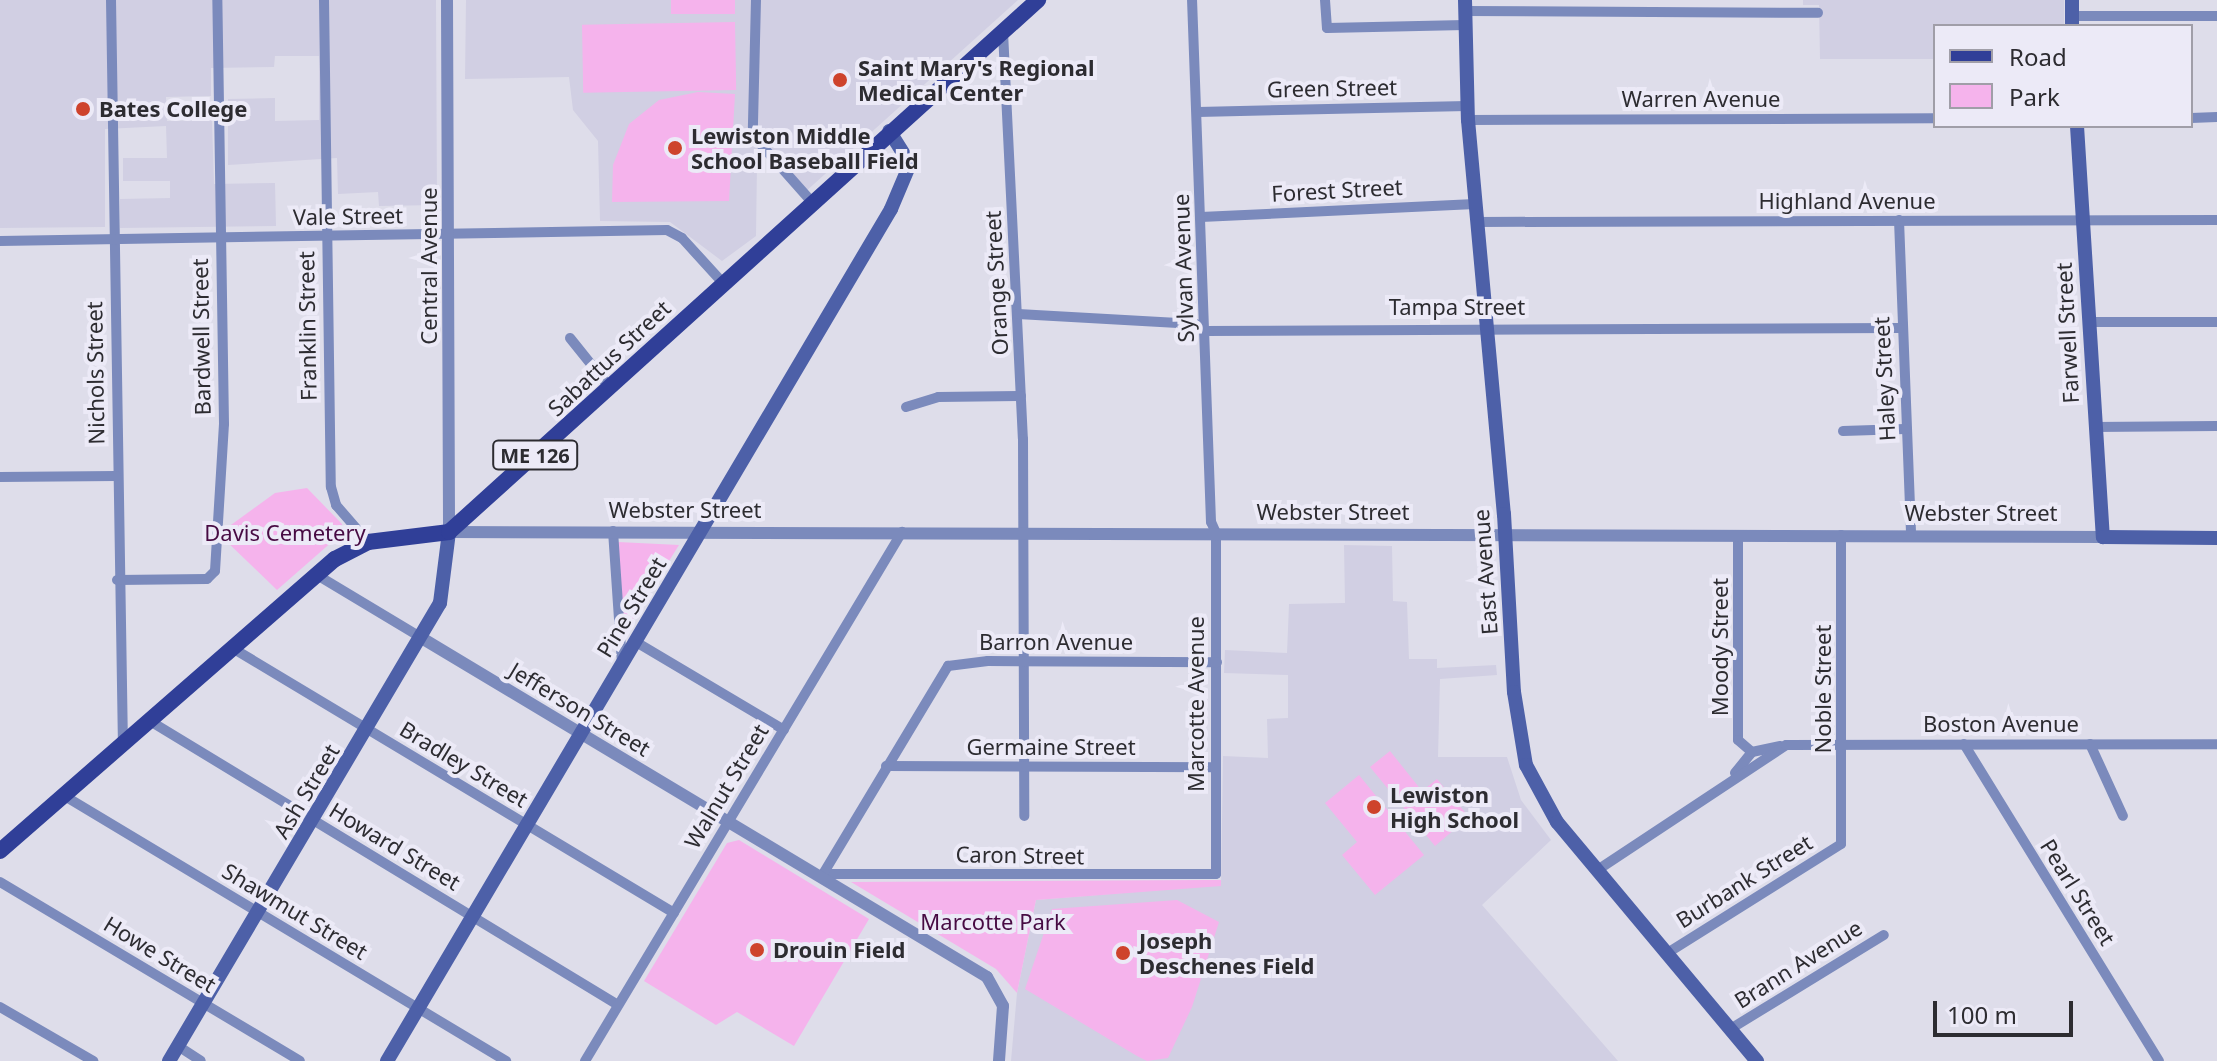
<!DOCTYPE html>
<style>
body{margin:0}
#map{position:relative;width:2217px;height:1061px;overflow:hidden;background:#deddea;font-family:"Noto Sans",sans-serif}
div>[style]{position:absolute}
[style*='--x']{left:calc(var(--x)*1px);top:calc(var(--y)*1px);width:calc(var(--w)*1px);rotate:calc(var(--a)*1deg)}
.built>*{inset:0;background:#d1cfe3}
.green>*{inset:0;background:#f5b3ec;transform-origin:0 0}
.minor>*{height:10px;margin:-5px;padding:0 5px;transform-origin:5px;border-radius:5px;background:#7b8abc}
.tertiary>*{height:12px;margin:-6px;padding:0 6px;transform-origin:6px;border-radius:6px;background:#7b8abc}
.secondary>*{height:14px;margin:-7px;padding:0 7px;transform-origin:7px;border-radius:7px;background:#4d60a8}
.primary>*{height:16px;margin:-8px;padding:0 8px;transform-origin:8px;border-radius:8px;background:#303f98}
.dots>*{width:22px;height:22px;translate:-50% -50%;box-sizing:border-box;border:4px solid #eceaf7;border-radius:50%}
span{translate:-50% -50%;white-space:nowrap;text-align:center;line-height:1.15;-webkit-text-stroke:8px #eceaf7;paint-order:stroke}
.shield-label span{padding:2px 6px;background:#eceaf7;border:2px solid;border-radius:6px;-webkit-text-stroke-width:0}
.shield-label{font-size:20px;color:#2d2c31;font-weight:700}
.poi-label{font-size:22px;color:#2d2c31;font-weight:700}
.left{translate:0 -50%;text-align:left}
.street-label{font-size:22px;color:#2d2c31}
.park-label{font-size:22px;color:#470b43}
.legend{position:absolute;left:1933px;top:24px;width:260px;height:104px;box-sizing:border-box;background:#eceaf7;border:2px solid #a09ea8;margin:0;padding:10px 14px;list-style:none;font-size:24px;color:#2d2c31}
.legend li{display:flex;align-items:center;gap:16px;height:40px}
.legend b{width:40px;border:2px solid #a09ea8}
.scale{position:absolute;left:1933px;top:1001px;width:140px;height:36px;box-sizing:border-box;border:4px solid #2d2c31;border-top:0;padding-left:10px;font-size:24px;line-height:28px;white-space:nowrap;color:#2d2c31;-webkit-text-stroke:6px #eceaf7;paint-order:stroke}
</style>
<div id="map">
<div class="built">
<i style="clip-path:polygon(0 0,436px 0,437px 205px,379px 206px,378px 192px,338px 194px,337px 158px,228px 165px,228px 99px,275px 98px,275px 121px,319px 120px,319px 56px,275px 56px,274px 67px,211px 68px,211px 96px,166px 97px,167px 121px,212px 120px,214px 184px,275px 183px,276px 226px,120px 228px,120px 199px,170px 198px,170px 181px,123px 181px,123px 158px,167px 158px,166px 126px,105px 129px,105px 227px,0 228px)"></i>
<i style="clip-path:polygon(466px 0,1018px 0,804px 193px,768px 154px,757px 164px,756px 236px,722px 261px,670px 222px,600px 221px,598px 141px,573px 110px,569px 77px,465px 79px)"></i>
<i style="clip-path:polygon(1803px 0,2064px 0,2064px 26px,1935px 26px,1935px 59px,1820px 59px,1819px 5px,1803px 5px)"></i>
<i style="clip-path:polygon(1344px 545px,1392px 546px,1393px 601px,1407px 602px,1409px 659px,1437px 659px,1437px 668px,1496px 665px,1497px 675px,1440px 679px,1438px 757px,1507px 757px,1521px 800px,1551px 840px,1482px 905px,1618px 1061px,1011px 1061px,1017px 993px,1036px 900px,1221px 885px,1223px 756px,1268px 758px,1267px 719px,1288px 718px,1288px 675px,1224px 673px,1225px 650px,1287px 653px,1289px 604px,1345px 603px)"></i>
</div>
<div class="green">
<i style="left:671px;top:0;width:64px;height:14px"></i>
<i style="left:735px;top:22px;width:68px;height:153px;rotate:89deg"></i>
<i style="clip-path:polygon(698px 92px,735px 94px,729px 201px,612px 202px,613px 165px,629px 124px,659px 100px)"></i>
<i style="clip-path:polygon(307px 488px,342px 524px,342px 533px,277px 590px,224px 539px,224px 530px,275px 493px)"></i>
<i style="clip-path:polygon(618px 542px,679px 545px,629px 625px,623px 622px)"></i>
<i style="clip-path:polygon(1390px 751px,1422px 791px,1437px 779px,1469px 817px,1435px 846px,1370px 767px)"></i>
<i style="clip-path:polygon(1359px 775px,1424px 855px,1375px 895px,1342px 855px,1357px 842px,1325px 803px)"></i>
<i style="clip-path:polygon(739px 840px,869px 919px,794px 1046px,737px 1012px,716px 1025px,644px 981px,727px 843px)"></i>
<i style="clip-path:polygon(1206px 880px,1221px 880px,1221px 886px,1036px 900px,1017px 993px,996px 969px,851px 882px)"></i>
<i style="clip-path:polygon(1177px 900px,1219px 922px,1192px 1007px,1168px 1058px,1147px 1061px,1137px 1056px,1025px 989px,1052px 909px)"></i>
</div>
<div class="minor">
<i style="--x:111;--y:0;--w:745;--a:89.08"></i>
<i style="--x:324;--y:0;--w:487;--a:89.2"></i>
<i style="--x:331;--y:487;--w:19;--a:74"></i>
<i style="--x:336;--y:505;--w:49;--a:49.1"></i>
<i style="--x:756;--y:0;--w:127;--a:91.4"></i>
<i style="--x:753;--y:127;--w:12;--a:76"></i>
<i style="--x:756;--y:139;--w:84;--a:48.4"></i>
<i style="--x:1325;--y:0;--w:28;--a:86"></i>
<i style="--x:1327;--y:28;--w:138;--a:-1.2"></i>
<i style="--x:1465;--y:11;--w:353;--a:0.3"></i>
<i style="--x:2072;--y:16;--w:145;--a:0"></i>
<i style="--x:1003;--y:32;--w:407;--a:87.2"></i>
<i style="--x:1023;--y:439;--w:377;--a:89.8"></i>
<i style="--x:1198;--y:112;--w:269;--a:-1.3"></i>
<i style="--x:2191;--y:118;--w:26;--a:-2"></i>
<i style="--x:1468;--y:120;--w:467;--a:-0.2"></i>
<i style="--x:1201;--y:217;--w:274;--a:-2.7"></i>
<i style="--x:1899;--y:220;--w:315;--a:87.8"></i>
<i style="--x:1477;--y:222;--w:740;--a:-0.15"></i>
<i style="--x:0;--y:241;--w:667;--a:-0.94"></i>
<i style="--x:667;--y:230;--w:17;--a:28"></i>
<i style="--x:682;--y:238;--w:59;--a:47.7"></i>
<i style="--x:1018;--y:314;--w:178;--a:3.2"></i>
<i style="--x:1196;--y:324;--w:11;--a:41"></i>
<i style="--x:1204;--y:331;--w:695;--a:-0.25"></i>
<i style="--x:2088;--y:322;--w:129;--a:0"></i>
<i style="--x:570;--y:338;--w:64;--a:51.3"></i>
<i style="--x:906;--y:407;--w:34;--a:-17"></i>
<i style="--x:938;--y:397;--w:83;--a:-0.7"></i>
<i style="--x:2094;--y:427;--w:123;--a:-0.5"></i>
<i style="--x:1843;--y:431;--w:62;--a:-1.8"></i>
<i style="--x:0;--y:477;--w:116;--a:-0.5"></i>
<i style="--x:613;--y:531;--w:132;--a:86.1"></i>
<i style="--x:1738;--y:535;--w:205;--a:90"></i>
<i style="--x:1738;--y:740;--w:18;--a:41"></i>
<i style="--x:317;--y:575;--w:120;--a:31"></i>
<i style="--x:117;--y:580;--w:90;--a:-0.6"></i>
<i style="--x:207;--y:579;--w:11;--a:-45"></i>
<i style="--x:215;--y:571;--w:147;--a:-86.5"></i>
<i style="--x:224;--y:424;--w:424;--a:-90.9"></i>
<i style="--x:636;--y:642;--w:172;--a:30.7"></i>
<i style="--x:234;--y:649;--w:513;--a:30.96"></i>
<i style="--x:150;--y:721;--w:547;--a:31.25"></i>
<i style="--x:1964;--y:744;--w:372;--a:58.4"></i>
<i style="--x:2090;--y:744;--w:79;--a:65.4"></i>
<i style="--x:886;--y:766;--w:330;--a:0.2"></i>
<i style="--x:1735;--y:773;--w:27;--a:-51"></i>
<i style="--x:1752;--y:752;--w:29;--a:-12"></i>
<i style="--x:63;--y:795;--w:517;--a:30.98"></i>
<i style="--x:1599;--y:869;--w:224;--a:-33.5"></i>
<i style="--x:1786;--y:745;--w:431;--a:-0.1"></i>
<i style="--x:823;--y:874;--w:393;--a:0"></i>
<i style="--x:1216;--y:874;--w:341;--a:-90"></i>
<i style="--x:1216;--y:533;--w:12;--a:-114"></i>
<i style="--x:1211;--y:522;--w:522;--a:-92.08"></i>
<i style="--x:823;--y:874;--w:243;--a:-59"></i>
<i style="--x:948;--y:666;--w:40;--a:-7.1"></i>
<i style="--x:988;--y:661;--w:229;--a:0.3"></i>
<i style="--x:0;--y:882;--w:349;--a:30.8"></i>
<i style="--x:1669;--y:952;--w:203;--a:-32.1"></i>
<i style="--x:1841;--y:844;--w:309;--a:-90"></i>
<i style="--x:0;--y:1007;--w:108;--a:30.1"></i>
<i style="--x:1732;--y:1028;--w:178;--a:-31.5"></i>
<i style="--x:178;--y:1046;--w:27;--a:33"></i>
<i style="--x:585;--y:1061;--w:617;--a:-59.07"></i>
</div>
<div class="tertiary">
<i style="--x:447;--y:0;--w:532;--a:89.78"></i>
<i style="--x:449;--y:532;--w:1654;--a:0.17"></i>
<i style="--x:420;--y:637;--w:661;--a:30.95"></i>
<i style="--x:987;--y:977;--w:33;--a:61"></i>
<i style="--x:1003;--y:1006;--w:55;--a:94.2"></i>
</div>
<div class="secondary">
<i style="--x:1465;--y:0;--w:120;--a:88.6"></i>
<i style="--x:1468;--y:120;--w:396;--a:84.8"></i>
<i style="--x:1504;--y:514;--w:178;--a:86.8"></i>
<i style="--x:1514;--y:692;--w:74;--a:80.7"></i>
<i style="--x:1526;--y:765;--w:65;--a:61.5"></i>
<i style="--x:1557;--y:822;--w:312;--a:50.1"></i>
<i style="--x:2072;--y:0;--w:26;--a:90"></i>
<i style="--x:2077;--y:126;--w:412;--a:86.4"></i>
<i style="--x:2103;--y:537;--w:114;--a:0.5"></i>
<i style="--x:169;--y:1061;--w:532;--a:-59.39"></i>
<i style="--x:440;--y:603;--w:72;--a:-82.8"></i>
<i style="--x:387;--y:1061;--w:990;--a:-59.39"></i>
<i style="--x:891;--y:209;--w:49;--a:-67.1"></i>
<i style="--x:910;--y:164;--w:39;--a:-122"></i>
</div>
<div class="primary">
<i style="--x:0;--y:851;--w:444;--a:-41.1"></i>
<i style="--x:335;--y:559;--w:37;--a:-27"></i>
<i style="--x:368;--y:542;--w:82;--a:-7"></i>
<i style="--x:449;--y:532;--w:794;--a:-42.09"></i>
</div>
<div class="dots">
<i style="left:840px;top:80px;background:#ce432c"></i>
<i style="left:83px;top:109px;background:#ce432c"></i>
<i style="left:675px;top:148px;background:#ce432c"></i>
<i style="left:1374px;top:807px;background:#ce432c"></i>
<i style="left:757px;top:950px;background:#ce432c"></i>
<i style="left:1123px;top:953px;background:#ce432c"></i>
</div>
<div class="shield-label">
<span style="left:535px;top:455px">ME 126</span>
</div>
<div class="poi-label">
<span class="left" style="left:858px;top:80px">Saint Mary's Regional<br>Medical Center</span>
<span class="left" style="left:99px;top:109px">Bates College</span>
<span class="left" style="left:691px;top:148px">Lewiston Middle<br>School Baseball Field</span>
<span class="left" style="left:1390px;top:807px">Lewiston<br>High School</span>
<span class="left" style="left:1139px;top:953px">Joseph<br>Deschenes Field</span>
<span class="left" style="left:773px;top:950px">Drouin Field</span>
</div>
<div class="street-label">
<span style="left:1332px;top:88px;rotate:-1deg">Green Street</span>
<span style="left:1701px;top:99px">Warren Avenue</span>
<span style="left:1337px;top:190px;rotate:-3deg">Forest Street</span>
<span style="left:1847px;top:201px">Highland Avenue</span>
<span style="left:348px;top:216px;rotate:-1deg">Vale Street</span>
<span style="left:429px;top:266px;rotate:-90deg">Central Avenue</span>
<span style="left:1183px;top:268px;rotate:-92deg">Sylvan Avenue</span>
<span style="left:996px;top:283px;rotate:-93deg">Orange Street</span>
<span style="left:1457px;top:307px">Tampa Street</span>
<span style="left:307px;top:326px;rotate:-91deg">Franklin Street</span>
<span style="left:2067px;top:333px;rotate:-93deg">Farwell Street</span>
<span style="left:201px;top:337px;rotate:-91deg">Bardwell Street</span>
<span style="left:609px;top:358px;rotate:-43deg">Sabattus Street</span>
<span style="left:95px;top:373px;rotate:-91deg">Nichols Street</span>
<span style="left:1884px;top:379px;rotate:-93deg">Haley Street</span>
<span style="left:685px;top:510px">Webster Street</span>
<span style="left:1333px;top:512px">Webster Street</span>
<span style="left:1981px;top:513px">Webster Street</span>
<span style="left:1485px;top:572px;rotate:-94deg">East Avenue</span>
<span style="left:631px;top:607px;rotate:-59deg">Pine Street</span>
<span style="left:1056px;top:642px">Barron Avenue</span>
<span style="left:1720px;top:647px;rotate:-90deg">Moody Street</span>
<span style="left:1823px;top:689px;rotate:-90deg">Noble Street</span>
<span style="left:1196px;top:704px;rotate:-90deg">Marcotte Avenue</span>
<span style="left:580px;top:709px;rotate:31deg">Jefferson Street</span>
<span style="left:2001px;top:724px">Boston Avenue</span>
<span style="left:1051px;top:747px">Germaine Street</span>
<span style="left:464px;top:764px;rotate:31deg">Bradley Street</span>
<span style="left:726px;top:786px;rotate:-59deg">Walnut Street</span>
<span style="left:306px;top:791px;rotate:-59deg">Ash Street</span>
<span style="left:395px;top:846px;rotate:31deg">Howard Street</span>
<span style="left:1020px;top:855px;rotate:1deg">Caron Street</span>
<span style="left:1744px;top:881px;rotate:-32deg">Burbank Street</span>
<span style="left:2078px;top:892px;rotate:58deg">Pearl Street</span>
<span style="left:295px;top:911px;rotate:31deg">Shawmut Street</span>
<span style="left:160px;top:954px;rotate:31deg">Howe Street</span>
<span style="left:1798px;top:964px;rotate:-32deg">Brann Avenue</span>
</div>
<div class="park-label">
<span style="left:285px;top:533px">Davis Cemetery</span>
<span style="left:993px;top:922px">Marcotte Park</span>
</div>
<ul class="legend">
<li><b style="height:10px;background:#303f98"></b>Road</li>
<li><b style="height:22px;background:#f5b3ec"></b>Park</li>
</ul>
<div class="scale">100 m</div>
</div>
